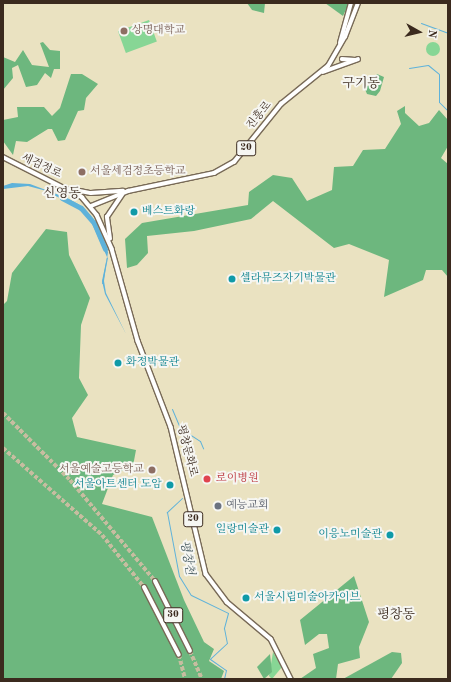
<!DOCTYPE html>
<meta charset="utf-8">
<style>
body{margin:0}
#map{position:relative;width:451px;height:682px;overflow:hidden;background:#eae2c1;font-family:"Old Standard TT","Noto Serif KR",serif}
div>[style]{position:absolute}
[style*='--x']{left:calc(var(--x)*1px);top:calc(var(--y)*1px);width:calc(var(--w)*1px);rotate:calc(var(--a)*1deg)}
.green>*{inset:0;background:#87d695;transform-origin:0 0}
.round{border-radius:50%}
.forest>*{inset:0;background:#6db77e}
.water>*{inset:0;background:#5eb2da}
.stream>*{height:1px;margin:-0.5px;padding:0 0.5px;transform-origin:0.5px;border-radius:0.5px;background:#5eb2da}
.river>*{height:5px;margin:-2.5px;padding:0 2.5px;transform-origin:2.5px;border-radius:2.5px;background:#5eb2da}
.highway-tunnel>*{height:4px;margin-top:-2px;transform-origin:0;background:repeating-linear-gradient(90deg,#c7bda0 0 4px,transparent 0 6px)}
.roads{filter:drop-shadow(1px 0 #786a57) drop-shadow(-1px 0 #786a57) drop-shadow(0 1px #786a57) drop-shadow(0 -1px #786a57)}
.major>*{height:3.5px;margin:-1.75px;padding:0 1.75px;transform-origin:1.75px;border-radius:1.75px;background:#fff}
.highway>*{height:4px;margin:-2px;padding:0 2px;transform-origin:2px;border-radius:2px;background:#fff}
.dots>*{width:11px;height:11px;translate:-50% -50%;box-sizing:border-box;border:2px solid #f6f6f2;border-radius:50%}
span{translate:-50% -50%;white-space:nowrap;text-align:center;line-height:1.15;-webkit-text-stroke:4px #f6f6f2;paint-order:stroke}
.shield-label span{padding:1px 3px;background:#f6f6f2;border:1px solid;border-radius:3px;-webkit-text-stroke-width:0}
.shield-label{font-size:10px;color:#3b2a1e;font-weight:700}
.education-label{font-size:11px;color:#785e54}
.left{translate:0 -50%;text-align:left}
.right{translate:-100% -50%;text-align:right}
.street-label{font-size:11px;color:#3b2a1e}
.culture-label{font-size:11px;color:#0d838f}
.health-label{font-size:11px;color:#be3a42}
.worship-label{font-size:11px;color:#5b616d}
.water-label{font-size:12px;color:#475a60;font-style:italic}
.quarter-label{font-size:13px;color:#3b2a1e}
.frame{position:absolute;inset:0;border:4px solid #3b2a1e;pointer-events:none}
.north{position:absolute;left:399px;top:12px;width:40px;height:40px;-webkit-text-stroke:3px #f6f6f2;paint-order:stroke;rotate:98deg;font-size:11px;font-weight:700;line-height:16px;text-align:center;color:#3b2a1e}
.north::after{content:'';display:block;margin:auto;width:14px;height:18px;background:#3b2a1e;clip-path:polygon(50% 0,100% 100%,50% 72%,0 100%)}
</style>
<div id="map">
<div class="green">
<i style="left:149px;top:20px;width:23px;height:33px;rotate:70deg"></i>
<i class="round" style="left:426px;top:42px;width:14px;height:14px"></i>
<i style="clip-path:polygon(273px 652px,282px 667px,272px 679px,269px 676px)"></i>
</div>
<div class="forest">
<i style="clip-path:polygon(247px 3px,265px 3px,264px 13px,252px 10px)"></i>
<i style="clip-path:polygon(325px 3px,349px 3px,343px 16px)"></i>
<i style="clip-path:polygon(43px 42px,50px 50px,60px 51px,60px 69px,54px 69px,51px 78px,45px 73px,37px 85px,26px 87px,18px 65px,12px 68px,13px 78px,3px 90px,3px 57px,15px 62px,23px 50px,32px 65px,49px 67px,40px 43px)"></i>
<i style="clip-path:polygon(71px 74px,82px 74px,98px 84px,86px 98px,84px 110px,78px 111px,65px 140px,58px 141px,52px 129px,48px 129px,27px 142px,16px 141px,13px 155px,3px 141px,3px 120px,18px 117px,17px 107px,44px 107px,52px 116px,60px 108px)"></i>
<i style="clip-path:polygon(377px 74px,384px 77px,380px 91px,376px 96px,367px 94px,364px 87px,371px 85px)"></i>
<i style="clip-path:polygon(405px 106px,405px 113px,419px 126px,429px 123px,439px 110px,448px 120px,448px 146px,441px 158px,448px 164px,448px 277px,442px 270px,426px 270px,423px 280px,384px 297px,389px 260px,349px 244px,334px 248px,273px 201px,251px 219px,194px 231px,147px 236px,148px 253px,137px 265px,127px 268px,125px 239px,142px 223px,248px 205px,249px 192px,273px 175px,292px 178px,307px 201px,332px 190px,334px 167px,353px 166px,363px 150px,385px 149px,401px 124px,397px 111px)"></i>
<i style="clip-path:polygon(46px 229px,67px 232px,69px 255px,90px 298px,81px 325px,79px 378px,88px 395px,72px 418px,77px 437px,136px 450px,133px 466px,113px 475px,102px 504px,152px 517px,184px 600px,204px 642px,214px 649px,209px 661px,224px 671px,221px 679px,3px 679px,3px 305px,7px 301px,12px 273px)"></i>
<i style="clip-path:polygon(354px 576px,369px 622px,359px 647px,360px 658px,338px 664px,336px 679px,300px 679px,316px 668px,313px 654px,329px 648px,327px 634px,319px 634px,305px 645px,300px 620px)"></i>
<i style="clip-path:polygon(392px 652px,401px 653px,402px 663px,391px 679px,343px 679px)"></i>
<i style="clip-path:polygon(270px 654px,272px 672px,264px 679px,257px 667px)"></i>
</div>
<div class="water">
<i style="clip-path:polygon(12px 183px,30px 184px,67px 198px,82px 206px,91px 216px,108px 252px,104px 281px,106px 293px,126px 334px,105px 294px,102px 281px,107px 257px,89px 217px,81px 208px,43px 190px,28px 186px,3px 189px,3px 186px)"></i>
</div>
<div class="stream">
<i style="--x:421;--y:23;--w:29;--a:20"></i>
<i style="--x:409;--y:68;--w:19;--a:-9"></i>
<i style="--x:428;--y:65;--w:14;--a:39"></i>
<i style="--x:439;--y:74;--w:28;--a:90"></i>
<i style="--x:439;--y:102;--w:13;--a:45"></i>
<i style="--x:102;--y:283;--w:26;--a:-79"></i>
<i style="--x:172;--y:409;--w:21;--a:67"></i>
<i style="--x:180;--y:428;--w:24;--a:33"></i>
<i style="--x:200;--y:441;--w:8;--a:67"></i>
<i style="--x:182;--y:498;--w:21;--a:137"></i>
<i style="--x:167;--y:512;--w:65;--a:79.4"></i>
<i style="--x:179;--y:576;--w:22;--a:58"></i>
<i style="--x:191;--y:595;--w:41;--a:25.9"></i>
<i style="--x:228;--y:613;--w:16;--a:105"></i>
<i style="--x:224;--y:628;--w:15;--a:79"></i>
<i style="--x:227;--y:643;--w:23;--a:137"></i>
<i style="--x:210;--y:659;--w:19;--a:35"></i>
<i style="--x:226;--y:670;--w:9;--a:103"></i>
</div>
<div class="river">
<i style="--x:62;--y:198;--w:21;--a:28"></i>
<i style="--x:81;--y:208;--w:20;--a:49"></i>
<i style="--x:94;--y:223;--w:28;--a:67"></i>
</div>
<div class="highway-tunnel">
<i style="--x:3;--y:413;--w:95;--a:45"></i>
<i style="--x:70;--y:480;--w:132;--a:49.9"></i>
<i style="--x:3;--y:448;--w:132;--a:41.3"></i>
<i style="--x:102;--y:535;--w:67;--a:51.1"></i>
<i style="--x:190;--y:651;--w:30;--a:67"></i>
<i style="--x:179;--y:655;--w:25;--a:76"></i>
</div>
<div class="roads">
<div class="major">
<i style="--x:340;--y:43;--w:41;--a:-74.6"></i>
<i style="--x:342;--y:59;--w:13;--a:4"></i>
<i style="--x:323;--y:72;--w:37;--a:-20"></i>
<i style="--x:3;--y:157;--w:89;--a:26.9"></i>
<i style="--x:82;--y:197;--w:23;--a:50"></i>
<i style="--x:97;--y:215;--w:37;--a:66"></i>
<i style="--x:112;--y:249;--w:96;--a:74.2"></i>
<i style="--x:138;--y:341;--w:92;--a:69"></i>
<i style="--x:171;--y:427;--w:151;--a:76.6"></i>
<i style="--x:206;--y:574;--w:35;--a:53"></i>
<i style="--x:227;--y:602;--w:57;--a:40.1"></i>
<i style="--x:271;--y:639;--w:45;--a:63.4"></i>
<i style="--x:70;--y:189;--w:21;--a:11"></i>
<i style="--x:91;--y:193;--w:32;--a:-4"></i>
<i style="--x:91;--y:206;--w:40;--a:-22"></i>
<i style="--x:128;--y:191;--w:88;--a:-11.8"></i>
<i style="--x:214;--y:173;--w:23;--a:-29"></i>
<i style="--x:234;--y:162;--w:75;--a:-51"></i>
<i style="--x:281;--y:104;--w:60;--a:-39"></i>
<i style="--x:328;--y:66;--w:34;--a:-60"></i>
<i style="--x:345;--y:37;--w:36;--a:-69"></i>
<i style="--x:110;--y:239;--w:22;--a:-98"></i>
<i style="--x:107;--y:217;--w:27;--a:-56"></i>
</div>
<div class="highway">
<i style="--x:155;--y:581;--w:78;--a:63.4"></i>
<i style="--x:144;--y:587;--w:76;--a:62.8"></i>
</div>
</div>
<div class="dots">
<i style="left:124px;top:31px;background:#8d6e63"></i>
<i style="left:82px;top:172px;background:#8d6e63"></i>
<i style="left:134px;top:212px;background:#0f9aa8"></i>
<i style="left:232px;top:279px;background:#0f9aa8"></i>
<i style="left:118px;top:363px;background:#0f9aa8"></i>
<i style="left:152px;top:470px;background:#8d6e63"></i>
<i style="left:207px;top:479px;background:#e0444e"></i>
<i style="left:170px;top:485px;background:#0f9aa8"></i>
<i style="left:218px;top:506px;background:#6b7280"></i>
<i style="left:277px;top:530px;background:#0f9aa8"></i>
<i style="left:390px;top:535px;background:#0f9aa8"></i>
<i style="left:246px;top:598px;background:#0f9aa8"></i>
</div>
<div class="shield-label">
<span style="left:246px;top:148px">20</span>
<span style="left:193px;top:519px">20</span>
<span style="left:173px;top:615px">30</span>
</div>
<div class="education-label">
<span class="left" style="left:132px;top:31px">상명대학교</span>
<span class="left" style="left:90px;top:172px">서울세검정초등학교</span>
<span class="right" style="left:144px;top:470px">서울예술고등학교</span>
</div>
<div class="street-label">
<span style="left:260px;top:116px;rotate:-51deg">진흥로</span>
<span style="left:41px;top:167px;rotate:25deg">세검정로</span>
<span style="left:186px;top:451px;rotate:76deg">평창문화로</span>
</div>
<div class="culture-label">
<span class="left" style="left:142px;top:212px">베스트화랑</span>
<span class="left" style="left:240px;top:279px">셀라뮤즈자기박물관</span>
<span class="left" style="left:126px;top:363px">화정박물관</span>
<span class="right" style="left:162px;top:485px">서울아트센터 도암</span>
<span class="right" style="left:269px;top:530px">일랑미술관</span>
<span class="right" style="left:382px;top:535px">이응노미술관</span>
<span class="left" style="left:254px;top:598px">서울시립미술아카이브</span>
</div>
<div class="health-label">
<span class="left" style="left:216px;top:479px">로이병원</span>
</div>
<div class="worship-label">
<span class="left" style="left:226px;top:506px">예능교회</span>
</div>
<div class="water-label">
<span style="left:186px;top:558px;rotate:80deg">평창천</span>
</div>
<div class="quarter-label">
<span style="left:361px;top:84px">구기동</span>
<span style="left:62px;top:194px">신영동</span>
<span style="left:396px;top:615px">평창동</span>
</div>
<div class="frame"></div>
<div class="north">N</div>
</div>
